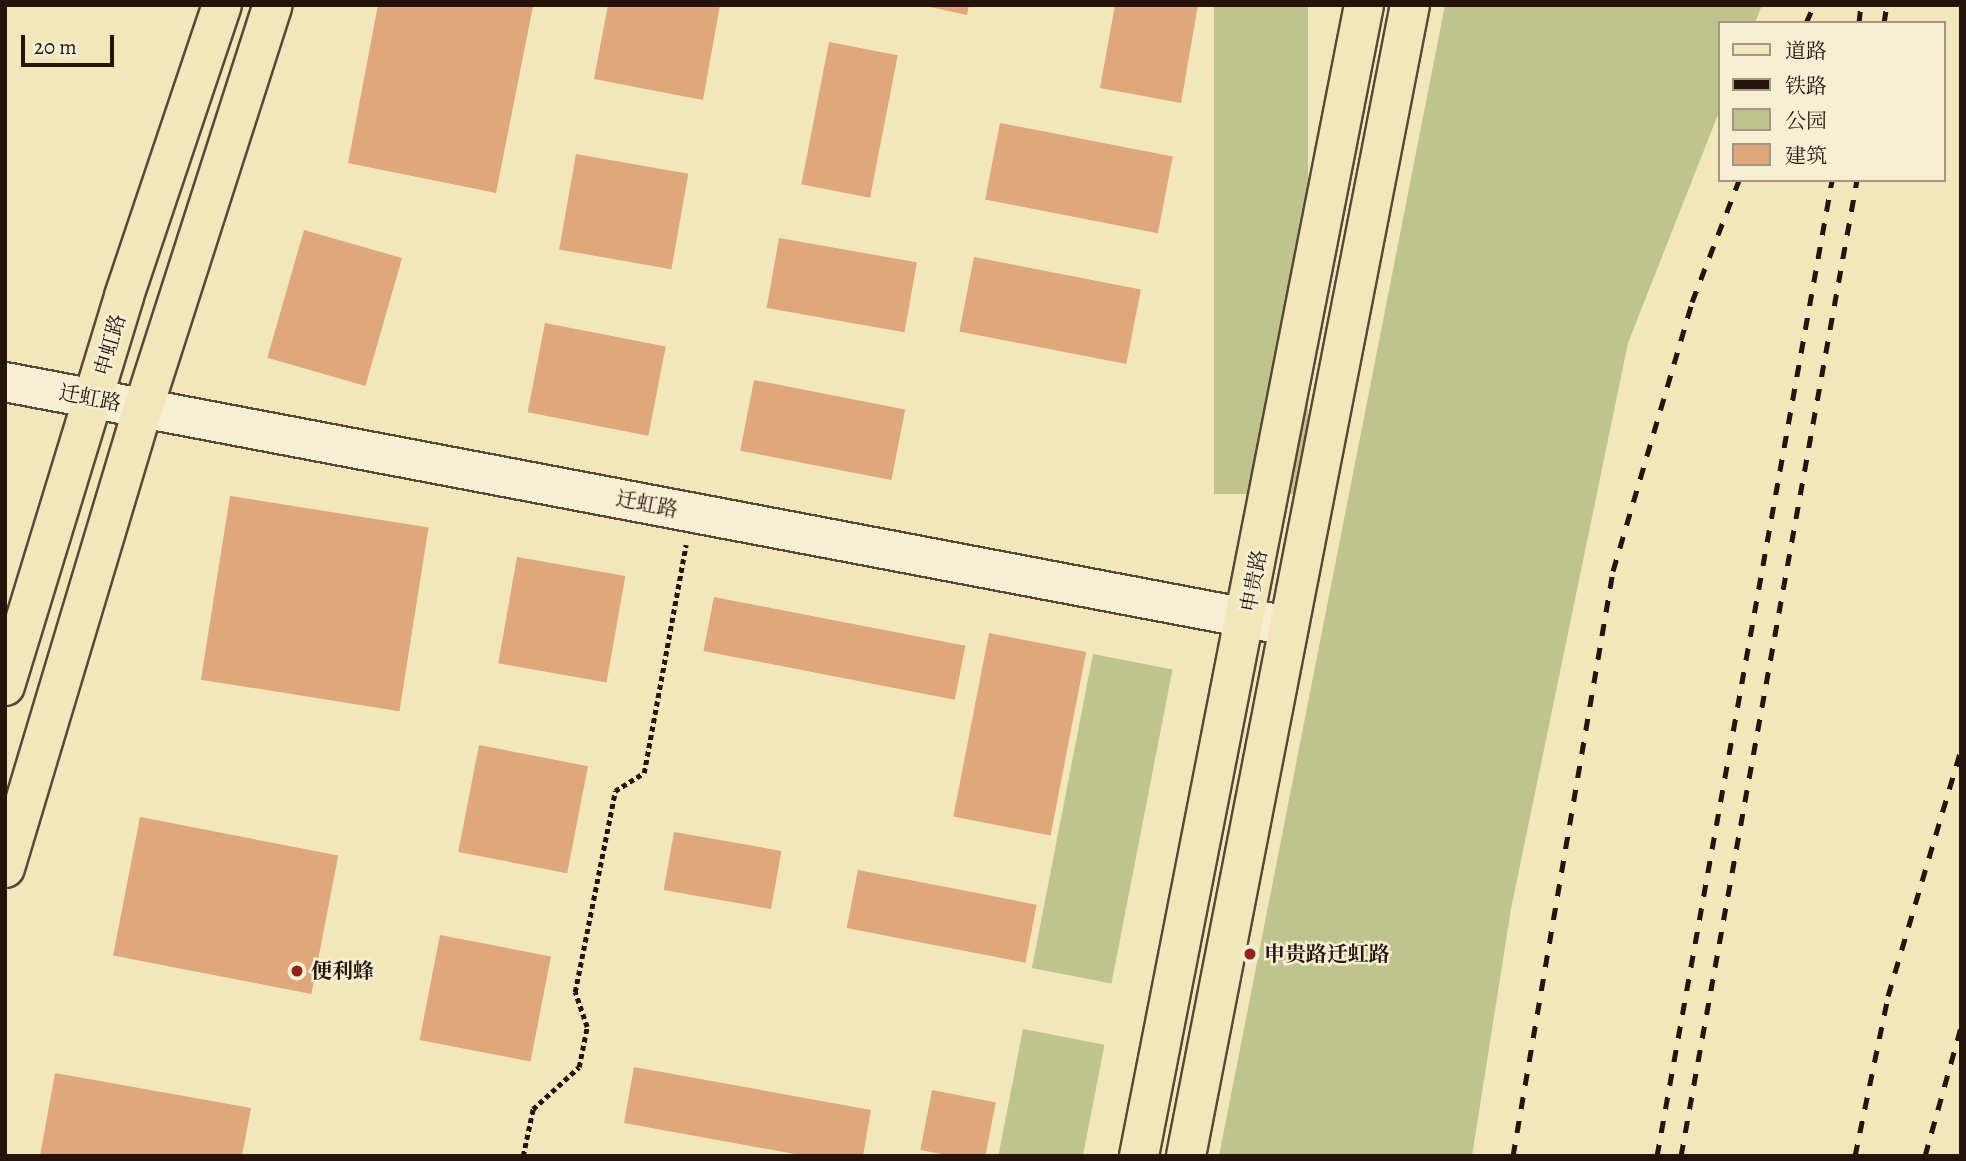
<!DOCTYPE html>
<meta charset="utf-8">
<style>
body{margin:0}
#map{position:relative;width:1966px;height:1161px;overflow:hidden;background:#f3e6bb;font-family:Alegreya,"Noto Serif SC",serif}
div>[style]{position:absolute}
[style*='--x']{left:calc(var(--x)*1px);top:calc(var(--y)*1px);width:calc(var(--w)*1px);rotate:calc(var(--a)*1deg)}
.green>*{inset:0;background:#bec48d;transform-origin:0 0}
.building>*{inset:0;background:#dfa77c;transform-origin:0 0}
.path>*{height:4.5px;margin-top:-2.25px;transform-origin:0;background:repeating-linear-gradient(90deg,#26130c 0 5px,transparent 0 8.5px)}
.roads{filter:drop-shadow(2px 0 #594838) drop-shadow(-2px 0 #594838) drop-shadow(0 2px #594838) drop-shadow(0 -2px #594838)}
.minor>*{height:38px;margin:-19px;padding:0 19px;transform-origin:19px;border-radius:19px;background:#f7efd3}
.major>*{height:38px;margin:-19px;padding:0 19px;transform-origin:19px;border-radius:19px;background:#f3e6bb}
.rail>*{height:5px;margin-top:-2.5px;transform-origin:0;background:repeating-linear-gradient(90deg,#26130c 0 12px,transparent 0 24px)}
.dots>*{width:19px;height:19px;translate:-50% -50%;box-sizing:border-box;border:4px solid #f7efd3;border-radius:50%}
span{translate:-50% -50%;white-space:nowrap;text-align:center;line-height:1.15;-webkit-text-stroke:5px #f7efd3;paint-order:stroke}
.street-label{font-size:21px;color:#26130c}
.poi-label{font-size:21px;color:#26130c;font-weight:700}
.left{translate:0 -50%;text-align:left}
.frame{position:absolute;inset:0;border:7px solid #26130c;pointer-events:none}
.legend{position:absolute;left:1718px;top:21px;width:228px;height:161px;box-sizing:border-box;background:#f7efd3;border:2px solid #a39783;margin:0;padding:9px 12px;list-style:none;font-size:21px;color:#26130c}
.legend li{display:flex;align-items:center;gap:14px;height:35px}
.legend b{width:35px;border:2px solid #a39783}
.scale{position:absolute;left:21px;top:35px;width:93px;height:32px;box-sizing:border-box;border:4px solid #26130c;border-top:0;padding-left:9px;font-size:21px;line-height:24px;white-space:nowrap;color:#26130c;-webkit-text-stroke:5px #f7efd3;paint-order:stroke}
</style>
<div id="map">
<div class="green">
<i style="left:1214px;top:5px;width:94px;height:489px"></i>
<i style="clip-path:polygon(1445px 5px,1762px 5px,1755px 23px,1719px 23px,1719px 112px,1628px 343px,1511px 909px,1472px 1156px,1219px 1156px)"></i>
<i style="left:1093px;top:654px;width:81px;height:320px;rotate:11deg"></i>
<i style="left:1023px;top:1029px;width:83px;height:129px;rotate:11deg"></i>
</div>
<div class="building">
<i style="clip-path:polygon(378px 5px,533px 6px,496px 193px,348px 163px)"></i>
<i style="clip-path:polygon(608px 5px,720px 5px,703px 100px,594px 79px)"></i>
<i style="clip-path:polygon(921px 5px,969px 5px,967px 15px)"></i>
<i style="clip-path:polygon(1115px 5px,1198px 5px,1181px 103px,1100px 88px)"></i>
<i style="left:829px;top:42px;width:70px;height:145px;rotate:11deg"></i>
<i style="left:1000px;top:123px;width:176px;height:78px;rotate:11deg"></i>
<i style="left:576px;top:154px;width:114px;height:97px;rotate:10deg"></i>
<i style="left:304px;top:230px;width:102px;height:133px;rotate:16deg"></i>
<i style="left:779px;top:238px;width:140px;height:71px;rotate:10deg"></i>
<i style="left:974px;top:257px;width:170px;height:76px;rotate:11deg"></i>
<i style="left:545px;top:323px;width:123px;height:91px;rotate:11deg"></i>
<i style="left:754px;top:380px;width:154px;height:72px;rotate:11deg"></i>
<i style="left:230px;top:496px;width:201px;height:186px;rotate:9deg"></i>
<i style="left:517px;top:557px;width:110px;height:108px;rotate:10deg"></i>
<i style="left:714px;top:597px;width:256px;height:55px;rotate:11deg"></i>
<i style="left:989px;top:633px;width:99px;height:187px;rotate:11deg"></i>
<i style="left:479px;top:745px;width:111px;height:109px;rotate:11deg"></i>
<i style="left:140px;top:817px;width:202px;height:141px;rotate:11deg"></i>
<i style="left:674px;top:832px;width:109px;height:59px;rotate:10deg"></i>
<i style="left:858px;top:870px;width:182px;height:59px;rotate:11deg"></i>
<i style="left:440px;top:935px;width:113px;height:107px;rotate:11deg"></i>
<i style="clip-path:polygon(634px 1067px,871px 1110px,863px 1156px,806px 1156px,624px 1123px)"></i>
<i style="clip-path:polygon(55px 1073px,251px 1108px,242px 1156px,40px 1156px)"></i>
<i style="left:932px;top:1090px;width:65px;height:61px;rotate:11deg"></i>
</div>
<div class="path">
<i style="--x:523;--y:1156;--w:48;--a:-78"></i>
<i style="--x:533;--y:1109;--w:62;--a:-42.4"></i>
<i style="--x:579;--y:1067;--w:41;--a:-78.7"></i>
<i style="--x:587;--y:1027;--w:37;--a:-109"></i>
<i style="--x:575;--y:992;--w:205;--a:-78.7"></i>
<i style="--x:615;--y:791;--w:34;--a:-32"></i>
<i style="--x:644;--y:773;--w:232;--a:-79.6"></i>
</div>
<div class="roads">
<div class="minor">
<i style="--x:5;--y:382;--w:1307;--a:10.76"></i>
</div>
<div class="major">
<i style="--x:5;--y:686;--w:408;--a:-73"></i>
<i style="--x:124;--y:296;--w:307;--a:-71.4"></i>
<i style="--x:5;--y:868;--w:479;--a:-73.3"></i>
<i style="--x:143;--y:409;--w:424;--a:-72.2"></i>
<i style="--x:1139;--y:1156;--w:1173;--a:-78.94"></i>
<i style="--x:1186;--y:1156;--w:1173;--a:-78.99"></i>
</div>
</div>
<div class="rail">
<i style="--x:1806;--y:23;--w:20;--a:-66"></i>
<i style="--x:1859;--y:23;--w:18;--a:-84"></i>
<i style="--x:1884;--y:23;--w:18;--a:-81"></i>
<i style="--x:1513;--y:1156;--w:593;--a:-80.3"></i>
<i style="--x:1613;--y:571;--w:280;--a:-73.6"></i>
<i style="--x:1692;--y:302;--w:131;--a:-68.9"></i>
<i style="--x:1657;--y:1156;--w:992;--a:-79.83"></i>
<i style="--x:1681;--y:1156;--w:992;--a:-79.78"></i>
<i style="--x:1855;--y:1156;--w:163;--a:-78.3"></i>
<i style="--x:1888;--y:996;--w:258;--a:-73.5"></i>
<i style="--x:1925;--y:1156;--w:134;--a:-74.4"></i>
</div>
<div class="dots">
<i style="left:1250px;top:954px;background:#8f2418"></i>
<i style="left:297px;top:971px;background:#8f2418"></i>
</div>
<div class="street-label">
<span style="left:110px;top:345px;rotate:-74deg">申虹路</span>
<span style="left:90px;top:398px;rotate:11deg">迁虹路</span>
<span style="left:647px;top:504px;rotate:11deg">迁虹路</span>
<span style="left:1254px;top:581px;rotate:-79deg">申贵路</span>
</div>
<div class="poi-label">
<span class="left" style="left:1264px;top:954px">申贵路迁虹路</span>
<span class="left" style="left:311px;top:971px">便利蜂</span>
</div>
<div class="frame"></div>
<ul class="legend">
<li><b style="height:9px;background:#f3e6bb"></b>道路</li>
<li><b style="height:9px;background:#26130c"></b>铁路</li>
<li><b style="height:19px;background:#bec48d"></b>公园</li>
<li><b style="height:19px;background:#dfa77c"></b>建筑</li>
</ul>
<div class="scale">20 m</div>
</div>
